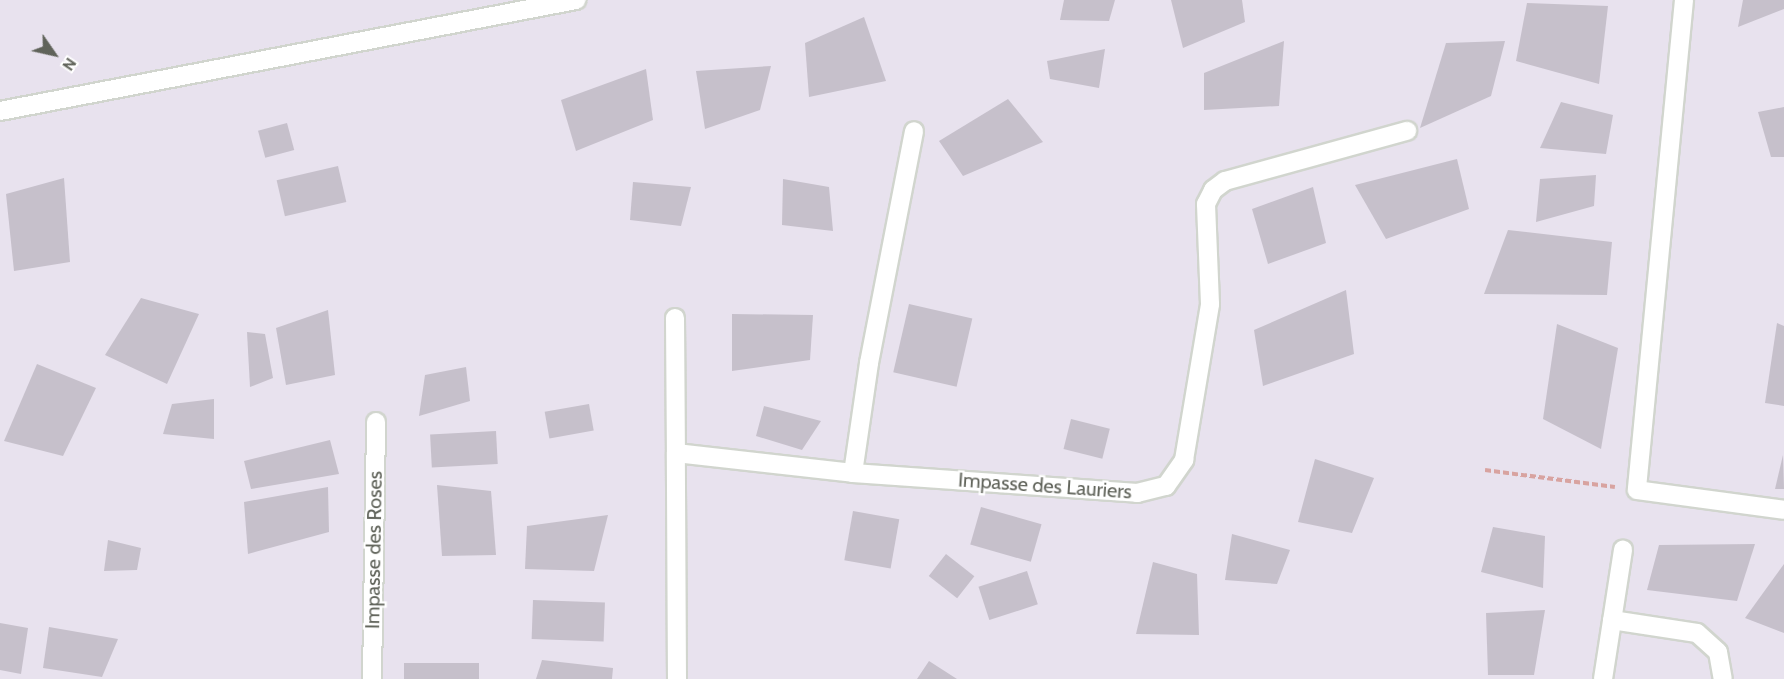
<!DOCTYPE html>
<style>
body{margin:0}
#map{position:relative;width:1784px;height:679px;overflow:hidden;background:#e8e2ee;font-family:Cabin,sans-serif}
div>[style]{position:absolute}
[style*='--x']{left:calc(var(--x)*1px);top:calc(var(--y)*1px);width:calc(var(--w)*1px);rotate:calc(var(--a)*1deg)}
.building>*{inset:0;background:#c6c0cb;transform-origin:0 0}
.path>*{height:4px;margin-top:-2px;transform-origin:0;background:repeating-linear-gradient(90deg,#d8a3a0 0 6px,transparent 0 9px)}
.roads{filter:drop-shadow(2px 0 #d1d5ce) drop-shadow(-2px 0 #d1d5ce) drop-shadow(0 2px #d1d5ce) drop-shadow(0 -2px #d1d5ce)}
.minor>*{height:18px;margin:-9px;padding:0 9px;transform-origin:9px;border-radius:9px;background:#fff}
span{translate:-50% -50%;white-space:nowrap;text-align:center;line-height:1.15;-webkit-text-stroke:4.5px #fff;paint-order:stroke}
.street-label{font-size:20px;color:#60635a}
.north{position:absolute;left:24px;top:24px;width:60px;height:60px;-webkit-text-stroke:4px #fff;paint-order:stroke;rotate:124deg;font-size:16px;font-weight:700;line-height:24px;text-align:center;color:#60635a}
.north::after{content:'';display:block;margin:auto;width:21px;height:27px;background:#60635a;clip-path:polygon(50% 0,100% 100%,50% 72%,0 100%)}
</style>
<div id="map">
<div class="building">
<i style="clip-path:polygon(1064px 0,1115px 0,1109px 21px,1060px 20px)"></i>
<i style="clip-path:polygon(1171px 0,1242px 0,1245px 22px,1183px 48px)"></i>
<i style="clip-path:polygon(1743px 0,1784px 0,1784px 9px,1738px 27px)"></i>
<i style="clip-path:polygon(1527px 3px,1608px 6px,1599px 84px,1516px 61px)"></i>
<i style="clip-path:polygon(864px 17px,886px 81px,809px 97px,805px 43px)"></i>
<i style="clip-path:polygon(1284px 41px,1279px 106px,1204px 110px,1204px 73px)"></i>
<i style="clip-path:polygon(1505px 41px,1491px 96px,1420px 128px,1446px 43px)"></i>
<i style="clip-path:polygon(1105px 49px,1099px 88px,1050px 79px,1047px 61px)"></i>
<i style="clip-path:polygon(771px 66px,760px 110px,705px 129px,696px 71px)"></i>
<i style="clip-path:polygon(646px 69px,653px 120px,576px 151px,561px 100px)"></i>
<i style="clip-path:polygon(1008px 99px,1043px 142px,963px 176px,939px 141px)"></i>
<i style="clip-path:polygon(1561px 102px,1613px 115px,1606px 154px,1540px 148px)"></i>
<i style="clip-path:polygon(1784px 107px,1784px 157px,1771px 157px,1758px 112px)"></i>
<i style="left:287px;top:123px;width:28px;height:30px;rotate:75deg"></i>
<i style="clip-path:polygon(1457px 159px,1469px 209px,1386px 239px,1355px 185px)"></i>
<i style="left:338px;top:166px;width:37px;height:63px;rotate:77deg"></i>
<i style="clip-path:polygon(1596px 175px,1594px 206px,1536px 222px,1540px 179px)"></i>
<i style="clip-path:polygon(64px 178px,70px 262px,14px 271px,6px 194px)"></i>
<i style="clip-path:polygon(783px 179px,829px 187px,833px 231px,782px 225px)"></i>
<i style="clip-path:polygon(633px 182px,691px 187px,681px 226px,630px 220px)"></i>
<i style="clip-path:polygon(1313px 187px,1326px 243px,1268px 264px,1252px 209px)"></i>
<i style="clip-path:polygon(1508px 230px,1612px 242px,1607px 295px,1484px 294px)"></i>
<i style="clip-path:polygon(1346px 290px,1354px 354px,1263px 386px,1254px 330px)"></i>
<i style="clip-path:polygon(141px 298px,199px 314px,167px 384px,105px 355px)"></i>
<i style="left:909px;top:304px;width:65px;height:70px;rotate:13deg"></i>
<i style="clip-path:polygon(328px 310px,335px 375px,286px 385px,276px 328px)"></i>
<i style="clip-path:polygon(732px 314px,813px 315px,810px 360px,732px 371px)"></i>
<i style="clip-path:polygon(1777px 323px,1784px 326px,1784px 406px,1765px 403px)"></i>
<i style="clip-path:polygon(1557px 324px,1618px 348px,1601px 449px,1543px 419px)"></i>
<i style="clip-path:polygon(247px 332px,265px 334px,273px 378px,250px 387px)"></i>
<i style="clip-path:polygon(37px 364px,96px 388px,63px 456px,4px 441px)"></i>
<i style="clip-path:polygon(466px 367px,470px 401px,419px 416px,425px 375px)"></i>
<i style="clip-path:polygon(214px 399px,214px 439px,163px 434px,172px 404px)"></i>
<i style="left:589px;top:404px;width:27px;height:45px;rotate:80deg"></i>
<i style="clip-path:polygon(764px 406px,821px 421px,802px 450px,756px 436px)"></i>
<i style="left:1071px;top:419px;width:40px;height:31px;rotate:14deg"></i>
<i style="left:496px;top:431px;width:33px;height:66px;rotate:87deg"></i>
<i style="clip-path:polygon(330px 440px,339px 474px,251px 489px,244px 461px)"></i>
<i style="clip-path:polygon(1783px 455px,1784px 489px,1775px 489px)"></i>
<i style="clip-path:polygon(1315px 459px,1374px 478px,1352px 533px,1298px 522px)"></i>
<i style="clip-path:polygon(437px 485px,491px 491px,496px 555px,442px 556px)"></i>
<i style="clip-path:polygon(328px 487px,329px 532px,248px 554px,244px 502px)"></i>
<i style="left:981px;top:507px;width:63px;height:39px;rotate:16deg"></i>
<i style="left:853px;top:511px;width:47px;height:50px;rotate:10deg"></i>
<i style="clip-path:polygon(608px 515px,594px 571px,525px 569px,527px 526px)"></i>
<i style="clip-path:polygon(1493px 527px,1545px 536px,1543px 588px,1481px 572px)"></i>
<i style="clip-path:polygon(1232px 534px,1290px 550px,1277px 584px,1225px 580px)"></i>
<i style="clip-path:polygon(108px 540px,141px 548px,137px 570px,104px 571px)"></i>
<i style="clip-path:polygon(1755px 544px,1737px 601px,1647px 590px,1659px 545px)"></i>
<i style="left:946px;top:554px;width:36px;height:28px;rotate:38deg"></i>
<i style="clip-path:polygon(1153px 562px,1197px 574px,1199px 635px,1136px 634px)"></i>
<i style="clip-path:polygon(1784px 564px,1784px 633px,1745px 618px)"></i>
<i style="left:1027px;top:571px;width:35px;height:51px;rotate:72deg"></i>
<i style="left:533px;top:600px;width:72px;height:39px;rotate:2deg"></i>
<i style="clip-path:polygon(1545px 610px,1534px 675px,1488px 675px,1486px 613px)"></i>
<i style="clip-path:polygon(0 623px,28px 628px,21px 674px,0 670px)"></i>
<i style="clip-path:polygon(49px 627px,118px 639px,102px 677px,43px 668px)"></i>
<i style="clip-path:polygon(542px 660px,613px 668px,612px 679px,536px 679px)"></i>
<i style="clip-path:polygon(929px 661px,957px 679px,917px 679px)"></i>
<i style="left:479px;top:663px;width:16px;height:75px;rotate:90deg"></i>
</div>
<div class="path">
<i style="--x:1485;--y:470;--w:131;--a:7.5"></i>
</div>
<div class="roads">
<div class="minor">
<i style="--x:1684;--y:0;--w:492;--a:95.5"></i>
<i style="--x:1637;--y:490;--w:148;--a:7.7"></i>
<i style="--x:0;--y:111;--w:587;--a:-10.91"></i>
<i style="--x:675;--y:318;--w:135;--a:89.6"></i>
<i style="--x:853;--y:473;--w:111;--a:-81.7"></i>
<i style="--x:869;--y:363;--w:236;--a:-79"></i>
<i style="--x:1612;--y:620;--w:86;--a:8.7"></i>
<i style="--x:1697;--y:633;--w:28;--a:42"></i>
<i style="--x:1718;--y:652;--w:27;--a:80"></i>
<i style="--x:372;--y:679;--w:257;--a:-89.1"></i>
<i style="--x:677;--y:679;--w:226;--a:-90.3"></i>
<i style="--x:676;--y:453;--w:178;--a:6.4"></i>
<i style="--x:853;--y:473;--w:285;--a:4"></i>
<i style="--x:1137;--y:493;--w:30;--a:-14"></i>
<i style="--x:1166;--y:486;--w:32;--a:-55"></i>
<i style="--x:1184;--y:460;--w:158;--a:-80.5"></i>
<i style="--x:1210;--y:304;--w:100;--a:-92.3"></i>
<i style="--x:1206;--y:204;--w:16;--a:-63"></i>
<i style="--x:1213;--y:190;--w:15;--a:-37"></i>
<i style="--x:1225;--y:181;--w:189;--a:-15.4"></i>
<i style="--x:1603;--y:679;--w:131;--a:-81.2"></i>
</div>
</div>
<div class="street-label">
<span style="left:1045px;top:486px;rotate:4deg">Impasse des Lauriers</span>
<span style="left:374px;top:550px;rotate:-89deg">Impasse des Roses</span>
</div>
<div class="north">N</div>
</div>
